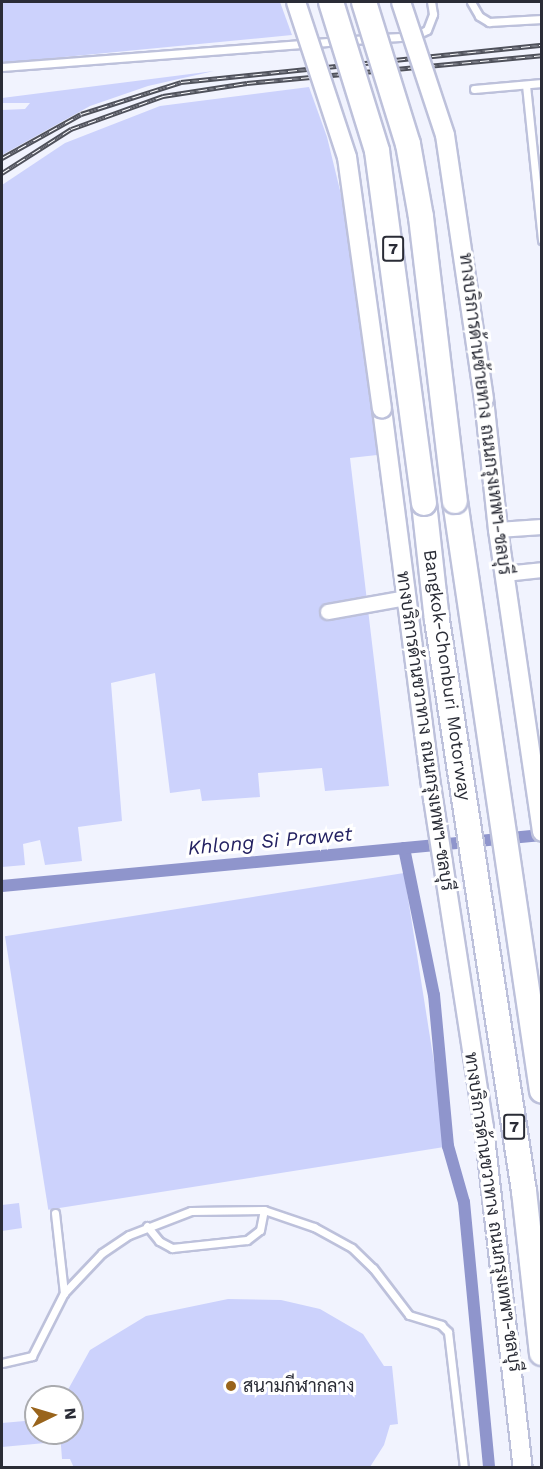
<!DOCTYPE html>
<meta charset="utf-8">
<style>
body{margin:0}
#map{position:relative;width:543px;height:1469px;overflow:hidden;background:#f1f3fe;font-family:"Work Sans",Sarabun,sans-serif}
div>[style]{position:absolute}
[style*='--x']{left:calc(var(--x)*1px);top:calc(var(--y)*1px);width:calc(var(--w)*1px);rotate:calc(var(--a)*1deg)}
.green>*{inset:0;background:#ccd2fc;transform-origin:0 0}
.canal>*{height:12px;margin:-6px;padding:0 6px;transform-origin:6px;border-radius:6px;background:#8f95cc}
.roads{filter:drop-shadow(2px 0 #bdc1db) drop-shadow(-2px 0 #bdc1db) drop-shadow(0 2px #bdc1db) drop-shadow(0 -2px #bdc1db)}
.lane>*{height:7px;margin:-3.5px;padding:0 3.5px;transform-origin:3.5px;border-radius:3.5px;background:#fff}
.street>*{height:14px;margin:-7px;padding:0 7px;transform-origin:7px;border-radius:7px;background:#fff}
.secondary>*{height:18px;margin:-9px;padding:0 9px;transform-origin:9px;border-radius:9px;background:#fff}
.highway>*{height:24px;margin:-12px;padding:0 12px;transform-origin:12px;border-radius:12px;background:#fff}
.rail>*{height:5px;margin-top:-2.5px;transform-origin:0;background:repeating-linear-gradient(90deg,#fff 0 9px,#4f515b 0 18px);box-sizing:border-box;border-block:2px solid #4f515b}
.bridges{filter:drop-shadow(2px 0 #bdc1db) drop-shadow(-2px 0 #bdc1db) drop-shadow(0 2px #bdc1db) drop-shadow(0 -2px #bdc1db)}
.secondary-bridge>*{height:18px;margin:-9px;padding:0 9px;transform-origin:9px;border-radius:9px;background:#fff}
.highway-bridge>*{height:24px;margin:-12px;padding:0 12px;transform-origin:12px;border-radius:12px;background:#fff}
.dots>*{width:16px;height:16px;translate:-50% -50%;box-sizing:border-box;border:3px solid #fff;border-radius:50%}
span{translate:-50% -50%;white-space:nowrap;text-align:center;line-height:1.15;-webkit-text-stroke:6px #fff;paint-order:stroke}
.shield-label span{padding:2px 4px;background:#fff;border:2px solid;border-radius:4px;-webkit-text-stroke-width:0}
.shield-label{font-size:16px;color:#2a2c36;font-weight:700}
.street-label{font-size:18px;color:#2a2c36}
.poi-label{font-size:18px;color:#2a2c36}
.left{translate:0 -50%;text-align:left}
.water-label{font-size:20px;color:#242262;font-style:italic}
.frame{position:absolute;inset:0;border:3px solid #2a2c36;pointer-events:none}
.north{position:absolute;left:24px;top:1385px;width:60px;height:60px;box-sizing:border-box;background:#fff;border:2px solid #aaabaf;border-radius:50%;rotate:85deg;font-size:16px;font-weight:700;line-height:24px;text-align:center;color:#2a2c36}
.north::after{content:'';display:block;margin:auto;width:21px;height:27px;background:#99641c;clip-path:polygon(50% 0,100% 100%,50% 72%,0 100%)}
</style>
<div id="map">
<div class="green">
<i style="clip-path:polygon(2px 2px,280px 2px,292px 35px,2px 63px)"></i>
<i style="clip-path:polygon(214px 71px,148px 86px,90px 106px,2px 155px,2px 110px,25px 109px,30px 103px,2px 103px,2px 98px)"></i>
<i style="clip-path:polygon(309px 87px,327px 137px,347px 219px,377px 455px,350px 458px,389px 786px,325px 791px,322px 768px,258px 773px,260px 797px,202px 801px,200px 789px,170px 793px,155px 673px,111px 683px,122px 821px,78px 827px,82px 861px,45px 865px,40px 840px,23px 844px,25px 865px,2px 867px,2px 185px,65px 143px,160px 106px)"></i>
<i style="left:404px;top:873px;width:277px;height:404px;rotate:81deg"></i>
<i style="clip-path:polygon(19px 1203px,22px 1228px,2px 1231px,2px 1205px)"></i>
<i style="clip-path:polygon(228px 1299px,281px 1300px,320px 1309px,363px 1334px,384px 1366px,392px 1366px,398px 1424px,390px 1425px,384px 1445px,370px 1467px,74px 1468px,70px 1459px,62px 1459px,60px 1433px,72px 1433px,72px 1397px,65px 1395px,90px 1350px,146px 1316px)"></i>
<i style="clip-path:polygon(36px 1420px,36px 1433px,44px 1433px,45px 1443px,2px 1447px,2px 1423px)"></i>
</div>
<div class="canal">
<i style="--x:404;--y:848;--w:150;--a:78.5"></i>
<i style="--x:434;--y:995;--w:152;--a:84.7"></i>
<i style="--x:448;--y:1146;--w:58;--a:74.1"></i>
<i style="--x:464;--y:1202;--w:267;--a:84.6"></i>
<i style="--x:2;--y:886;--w:542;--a:-5.4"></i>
</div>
<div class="roads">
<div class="lane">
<i style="--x:471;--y:2;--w:16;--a:60"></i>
<i style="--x:479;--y:16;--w:12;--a:31"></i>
<i style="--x:489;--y:22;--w:53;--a:-3.2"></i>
<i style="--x:381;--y:38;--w:34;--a:-3"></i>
<i style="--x:415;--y:36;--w:13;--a:-27"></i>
<i style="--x:427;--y:30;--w:17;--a:-69"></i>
<i style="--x:433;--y:14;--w:12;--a:-99"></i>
<i style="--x:2;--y:67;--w:369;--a:-4.4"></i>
<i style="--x:526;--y:85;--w:156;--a:84.1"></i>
<i style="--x:474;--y:89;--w:68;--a:-5"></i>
<i style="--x:55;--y:1213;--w:81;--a:83.6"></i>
<i style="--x:147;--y:1226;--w:19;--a:51"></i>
<i style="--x:159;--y:1241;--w:15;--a:28"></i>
<i style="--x:172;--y:1248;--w:75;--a:-6.1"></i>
<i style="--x:247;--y:1240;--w:16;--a:-38"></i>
<i style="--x:260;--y:1230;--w:20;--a:-79"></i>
<i style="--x:2;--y:1363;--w:31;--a:-13"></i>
<i style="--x:32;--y:1356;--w:71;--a:-63.1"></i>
<i style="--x:64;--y:1293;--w:55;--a:-46.5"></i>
<i style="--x:102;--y:1253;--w:32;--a:-34"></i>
<i style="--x:129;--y:1235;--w:66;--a:-21.2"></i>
<i style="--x:191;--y:1211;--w:73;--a:-0.8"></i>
<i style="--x:264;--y:1210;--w:53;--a:18.8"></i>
<i style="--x:314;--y:1227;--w:43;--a:28.9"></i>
<i style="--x:352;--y:1248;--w:29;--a:44"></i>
<i style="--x:373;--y:1268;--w:59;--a:52.5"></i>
<i style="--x:409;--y:1315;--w:34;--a:17"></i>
<i style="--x:441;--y:1325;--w:10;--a:45"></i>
<i style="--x:448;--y:1332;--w:137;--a:83.3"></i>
</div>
<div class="street">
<i style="--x:498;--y:530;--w:44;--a:-3.9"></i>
<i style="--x:505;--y:574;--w:37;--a:-6"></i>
<i style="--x:328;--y:612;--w:79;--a:-10.2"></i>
</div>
<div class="secondary">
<i style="--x:484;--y:399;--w:132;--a:83.9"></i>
<i style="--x:498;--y:530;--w:305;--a:81.7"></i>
<i style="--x:382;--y:409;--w:373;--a:82.6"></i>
<i style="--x:430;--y:779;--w:353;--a:81.2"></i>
<i style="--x:484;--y:1128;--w:342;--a:83.5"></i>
</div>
<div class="highway">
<i style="--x:455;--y:501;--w:596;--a:81.61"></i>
<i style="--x:424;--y:503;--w:118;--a:83.7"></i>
<i style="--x:437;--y:620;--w:578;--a:81.34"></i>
<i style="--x:524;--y:1191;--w:163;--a:83.7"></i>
</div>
</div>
<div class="rail">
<i style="--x:2;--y:158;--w:90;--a:-29.1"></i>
<i style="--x:81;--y:114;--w:105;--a:-17.7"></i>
<i style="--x:181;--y:82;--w:363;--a:-5.9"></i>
<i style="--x:2;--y:173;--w:82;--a:-32.5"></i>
<i style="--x:71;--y:129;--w:98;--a:-19.7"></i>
<i style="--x:163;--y:96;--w:85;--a:-8.8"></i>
<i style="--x:247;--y:83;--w:296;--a:-5.4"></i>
</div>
<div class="bridges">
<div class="secondary-bridge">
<i style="--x:296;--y:2;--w:163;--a:71.8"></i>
<i style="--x:347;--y:157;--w:254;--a:82.1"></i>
<i style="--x:401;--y:2;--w:140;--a:71.7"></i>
<i style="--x:445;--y:135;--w:267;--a:81.6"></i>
</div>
<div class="highway-bridge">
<i style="--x:331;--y:2;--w:156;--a:72.8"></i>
<i style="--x:377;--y:151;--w:355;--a:82.4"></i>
<i style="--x:364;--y:2;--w:149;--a:72.8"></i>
<i style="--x:408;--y:144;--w:74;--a:79.9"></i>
<i style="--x:421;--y:217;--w:286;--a:83.2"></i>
</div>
</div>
<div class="dots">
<i style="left:231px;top:1386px;background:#99641c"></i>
</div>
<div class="shield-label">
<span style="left:393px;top:249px">7</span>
<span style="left:514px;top:1127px">7</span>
</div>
<div class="street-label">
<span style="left:485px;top:414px;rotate:83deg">ทางบริการด้านซ้ายทาง ถนนกรุงเทพฯ-ชลบุรี</span>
<span style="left:447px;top:675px;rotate:82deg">Bangkok-Chonburi Motorway</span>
<span style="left:425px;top:731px;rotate:82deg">ทางบริการด้านขวาทาง ถนนกรุงเทพฯ-ชลบุรี</span>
<span style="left:493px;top:1212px;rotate:82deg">ทางบริการด้านขวาทาง ถนนกรุงเทพฯ-ชลบุรี</span>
</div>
<div class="poi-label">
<span class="left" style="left:243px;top:1386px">สนามกีฬากลาง</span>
</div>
<div class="water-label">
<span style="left:270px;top:841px;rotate:-5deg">Khlong Si Prawet</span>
</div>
<div class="frame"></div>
<div class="north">N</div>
</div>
